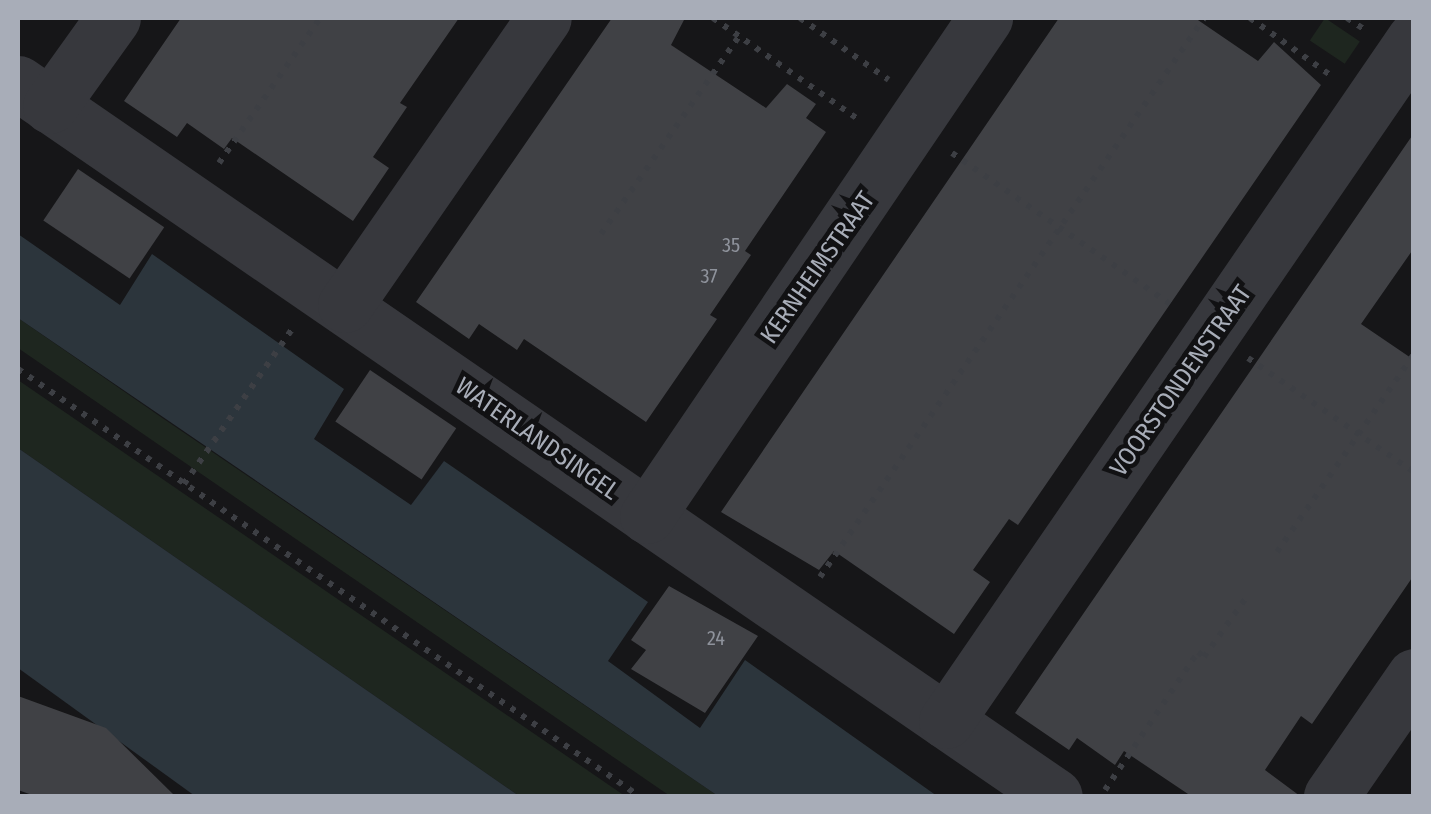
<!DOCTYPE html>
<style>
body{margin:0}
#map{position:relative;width:1431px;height:814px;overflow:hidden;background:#161618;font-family:"Fira Sans Condensed",sans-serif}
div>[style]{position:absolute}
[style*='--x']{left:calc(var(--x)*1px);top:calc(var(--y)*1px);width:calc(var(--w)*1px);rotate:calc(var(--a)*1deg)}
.green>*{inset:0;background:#1e261f;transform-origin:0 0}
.water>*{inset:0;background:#2c353c}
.building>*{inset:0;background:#404145;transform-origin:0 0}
.path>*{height:6px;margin-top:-3px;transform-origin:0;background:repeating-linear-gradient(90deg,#3d3f44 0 5px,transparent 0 13px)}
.minor>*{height:55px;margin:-27.5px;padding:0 27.5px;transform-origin:27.5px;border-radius:27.5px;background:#37383d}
span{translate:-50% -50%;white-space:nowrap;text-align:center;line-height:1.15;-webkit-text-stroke:9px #111113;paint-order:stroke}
.number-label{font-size:20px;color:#8e929b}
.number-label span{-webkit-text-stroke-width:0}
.street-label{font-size:25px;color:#a8adb8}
.frame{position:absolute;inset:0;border:20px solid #a8adb8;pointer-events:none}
</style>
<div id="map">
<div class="green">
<i style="left:1325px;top:18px;width:42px;height:27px;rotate:34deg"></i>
<i style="clip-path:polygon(18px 318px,158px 415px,718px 796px,670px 796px,18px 348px)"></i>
<i style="clip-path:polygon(18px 380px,625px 796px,519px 796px,18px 448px)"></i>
</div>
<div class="water">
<i style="clip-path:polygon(18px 234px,120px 305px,152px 254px,344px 389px,314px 439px,411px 505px,444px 461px,648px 602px,608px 661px,700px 728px,745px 660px,937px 796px,718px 796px,18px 318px)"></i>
<i style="clip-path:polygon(18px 448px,519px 796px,195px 796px,18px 668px)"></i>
</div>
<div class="building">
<i style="clip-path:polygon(181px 18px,459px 18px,400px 103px,407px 107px,373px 157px,389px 168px,353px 221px,232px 138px,224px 149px,187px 123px,177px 137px,124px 101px)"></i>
<i style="clip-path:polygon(612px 18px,685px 18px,671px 45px,766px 108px,787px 84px,816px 104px,806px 118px,826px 132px,745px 251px,751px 255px,710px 315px,717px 319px,646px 422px,524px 339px,517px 350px,479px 324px,469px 339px,416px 302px)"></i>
<i style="clip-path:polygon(1059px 18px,1195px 18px,1258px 61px,1274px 42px,1321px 85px,1018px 525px,1009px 519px,973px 570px,990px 582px,954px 634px,834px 551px,819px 570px,721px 512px)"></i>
<i style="clip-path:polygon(1414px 133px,1414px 248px,1361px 324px,1414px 360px,1414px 575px,1312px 724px,1301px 716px,1265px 770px,1300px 796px,1191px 796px,1124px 751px,1115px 765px,1077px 738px,1069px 750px,1015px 713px)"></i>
<i style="left:78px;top:169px;width:104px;height:62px;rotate:34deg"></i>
<i style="left:370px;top:370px;width:104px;height:62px;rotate:34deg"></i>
<i style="clip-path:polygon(669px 586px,758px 636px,705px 713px,631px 669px,646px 650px,631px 640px)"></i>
<i style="clip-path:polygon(18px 696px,106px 728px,175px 796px,35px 796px,18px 790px)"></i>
</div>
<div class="path">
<i style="--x:713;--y:18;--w:178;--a:34.9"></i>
<i style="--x:800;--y:18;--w:108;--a:34.9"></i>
<i style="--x:1250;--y:18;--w:102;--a:35.4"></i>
<i style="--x:1347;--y:18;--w:20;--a:33"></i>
<i style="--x:952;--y:153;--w:272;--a:34.7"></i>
<i style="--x:219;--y:163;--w:177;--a:-55.1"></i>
<i style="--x:601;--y:234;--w:241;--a:-55.1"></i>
<i style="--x:1248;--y:358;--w:201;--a:34.5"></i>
<i style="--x:18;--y:369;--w:754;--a:34.51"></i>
<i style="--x:184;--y:484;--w:189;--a:-55.1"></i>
<i style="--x:1277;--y:552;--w:241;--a:-55.3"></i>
<i style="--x:820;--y:577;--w:678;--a:-55.51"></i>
<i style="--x:1105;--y:790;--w:166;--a:-56"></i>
<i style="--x:1198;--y:652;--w:8;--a:40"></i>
<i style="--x:1204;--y:657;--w:76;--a:-54.6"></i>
</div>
<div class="minor">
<i style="--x:18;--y:83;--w:1258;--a:34.51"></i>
<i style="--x:50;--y:106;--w:108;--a:-54.4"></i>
<i style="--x:345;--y:305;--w:349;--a:-55.3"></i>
<i style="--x:647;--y:516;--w:602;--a:-55.83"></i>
<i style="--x:946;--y:721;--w:827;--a:-55.54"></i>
<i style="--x:1331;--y:796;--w:146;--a:-55.3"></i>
</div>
<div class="number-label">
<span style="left:731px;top:245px">35</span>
<span style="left:709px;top:276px">37</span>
<span style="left:716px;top:638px">24</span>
</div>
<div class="street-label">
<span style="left:818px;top:268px;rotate:-55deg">KERNHEIMSTRAAT</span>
<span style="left:1181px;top:381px;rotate:-55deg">VOORSTONDENSTRAAT</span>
<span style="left:537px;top:439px;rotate:35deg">WATERLANDSINGEL</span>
</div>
<div class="frame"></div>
</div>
